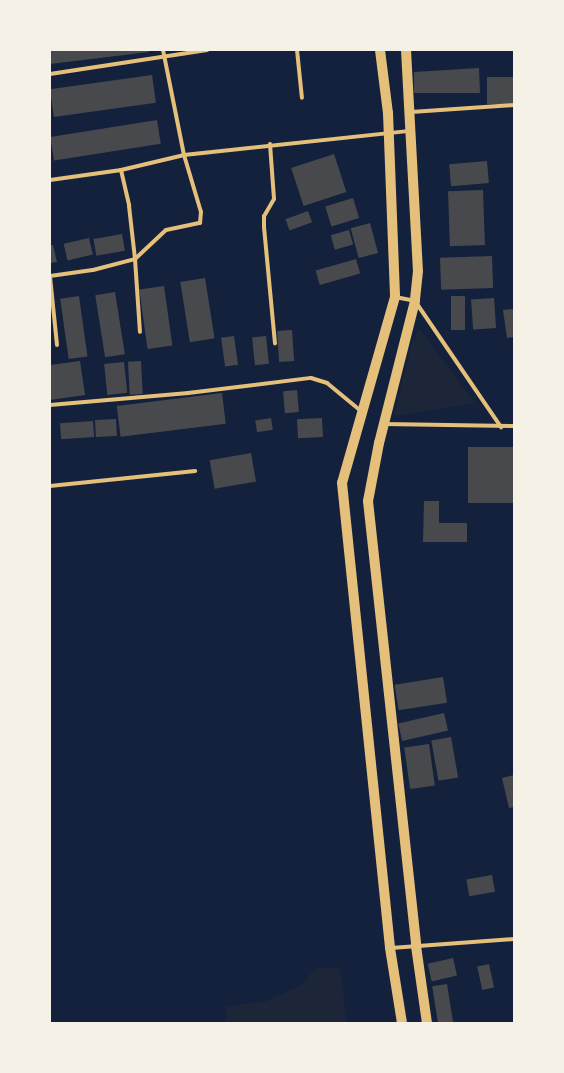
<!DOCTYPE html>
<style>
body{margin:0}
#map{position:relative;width:564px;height:1073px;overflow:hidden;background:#14213d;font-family:Poppins,sans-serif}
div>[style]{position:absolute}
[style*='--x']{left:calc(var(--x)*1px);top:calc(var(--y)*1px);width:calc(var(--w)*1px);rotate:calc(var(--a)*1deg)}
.green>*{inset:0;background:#1d2539}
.building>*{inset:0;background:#48494c;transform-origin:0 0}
.minor>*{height:4px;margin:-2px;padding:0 2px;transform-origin:2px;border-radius:2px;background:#e5c07b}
.primary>*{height:10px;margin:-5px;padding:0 5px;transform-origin:5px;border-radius:5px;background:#e5c07b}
span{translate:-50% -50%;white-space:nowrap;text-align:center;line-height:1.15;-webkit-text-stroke:4px #f6f1e7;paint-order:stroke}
.frame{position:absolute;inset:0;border:51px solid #f6f1e7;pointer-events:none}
</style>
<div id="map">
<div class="green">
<i style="clip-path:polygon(419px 328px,475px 403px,394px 416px,412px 342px)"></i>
<i style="clip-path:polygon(340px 967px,347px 1023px,226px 1023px,226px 1007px,267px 1001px,303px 984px,315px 968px)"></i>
</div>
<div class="building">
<i style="clip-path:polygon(50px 50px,149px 50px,149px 52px,50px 64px)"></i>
<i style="clip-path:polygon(479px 68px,480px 93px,414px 93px,414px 72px)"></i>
<i style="left:152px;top:75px;width:28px;height:103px;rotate:82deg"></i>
<i style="left:514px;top:77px;width:27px;height:27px;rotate:90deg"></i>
<i style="left:157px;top:120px;width:24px;height:108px;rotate:81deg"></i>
<i style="left:334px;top:154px;width:40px;height:45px;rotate:72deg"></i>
<i style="left:487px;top:161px;width:22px;height:38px;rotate:85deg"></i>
<i style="left:483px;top:190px;width:55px;height:35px;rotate:88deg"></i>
<i style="left:353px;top:198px;width:21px;height:29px;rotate:73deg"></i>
<i style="left:308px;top:211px;width:12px;height:24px;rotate:70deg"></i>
<i style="left:370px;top:223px;width:31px;height:20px;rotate:75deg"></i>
<i style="left:349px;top:230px;width:15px;height:19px;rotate:74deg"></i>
<i style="left:122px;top:234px;width:17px;height:29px;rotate:80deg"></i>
<i style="left:89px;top:238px;width:17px;height:26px;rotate:77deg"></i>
<i style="clip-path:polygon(50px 245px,53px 245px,57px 262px,50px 263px)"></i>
<i style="left:492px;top:256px;width:32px;height:52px;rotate:88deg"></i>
<i style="left:356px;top:259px;width:15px;height:42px;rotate:74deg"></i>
<i style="left:205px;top:278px;width:61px;height:25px;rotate:81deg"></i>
<i style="left:164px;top:286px;width:60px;height:25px;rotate:82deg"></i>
<i style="left:115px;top:292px;width:63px;height:20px;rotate:81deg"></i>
<i style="left:79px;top:296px;width:61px;height:19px;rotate:82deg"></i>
<i style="left:451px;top:296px;width:14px;height:34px"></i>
<i style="left:494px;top:298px;width:30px;height:23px;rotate:86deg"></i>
<i style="clip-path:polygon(514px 309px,514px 337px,507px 338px,503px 310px)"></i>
<i style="left:292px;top:330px;width:31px;height:15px;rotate:86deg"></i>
<i style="left:234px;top:336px;width:29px;height:13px;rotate:82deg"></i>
<i style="left:266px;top:336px;width:28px;height:14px;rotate:84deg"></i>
<i style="clip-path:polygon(80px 361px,85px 395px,50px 400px,50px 365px)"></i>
<i style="left:141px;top:361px;width:33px;height:13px;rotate:87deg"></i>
<i style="left:124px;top:362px;width:31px;height:20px;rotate:84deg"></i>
<i style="left:297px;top:390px;width:22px;height:14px;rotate:85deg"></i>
<i style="left:222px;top:393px;width:31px;height:106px;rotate:83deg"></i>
<i style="left:271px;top:418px;width:12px;height:16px;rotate:81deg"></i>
<i style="left:322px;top:418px;width:19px;height:25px;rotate:87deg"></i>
<i style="left:116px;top:419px;width:17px;height:21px;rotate:87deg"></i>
<i style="left:93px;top:421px;width:16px;height:33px;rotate:86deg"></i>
<i style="left:514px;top:447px;width:56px;height:46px;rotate:90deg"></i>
<i style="left:251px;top:453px;width:29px;height:42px;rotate:80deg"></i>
<i style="clip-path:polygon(424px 501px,439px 501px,439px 523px,467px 523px,467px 542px,423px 542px)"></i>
<i style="left:443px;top:677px;width:26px;height:49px;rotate:81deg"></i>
<i style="left:444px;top:713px;width:18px;height:47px;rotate:77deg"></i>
<i style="left:451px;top:737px;width:41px;height:20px;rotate:80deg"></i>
<i style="left:429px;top:744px;width:42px;height:25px;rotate:82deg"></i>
<i style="clip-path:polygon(514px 775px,514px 807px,509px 808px,502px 778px)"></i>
<i style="left:492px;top:875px;width:17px;height:26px;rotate:80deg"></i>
<i style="left:453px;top:958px;width:18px;height:26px;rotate:77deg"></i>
<i style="left:489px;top:964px;width:24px;height:12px;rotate:78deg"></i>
<i style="left:447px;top:984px;width:39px;height:15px;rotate:81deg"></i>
</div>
<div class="minor">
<i style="--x:297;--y:50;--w:48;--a:84.1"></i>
<i style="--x:50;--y:74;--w:159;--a:-8.7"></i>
<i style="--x:411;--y:112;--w:103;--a:-3.9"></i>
<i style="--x:270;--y:144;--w:55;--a:85.8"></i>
<i style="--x:274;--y:199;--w:20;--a:120"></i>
<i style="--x:264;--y:216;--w:11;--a:90"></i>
<i style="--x:264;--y:227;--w:117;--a:84.6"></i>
<i style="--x:121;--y:170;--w:65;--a:-13.4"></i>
<i style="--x:184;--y:155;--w:107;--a:-101.3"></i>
<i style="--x:50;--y:180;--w:72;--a:-8"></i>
<i style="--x:121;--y:170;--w:37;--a:77"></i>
<i style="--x:129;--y:206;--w:53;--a:83.5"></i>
<i style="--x:135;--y:259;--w:42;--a:-43.1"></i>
<i style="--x:166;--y:230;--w:35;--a:-12"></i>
<i style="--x:200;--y:223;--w:11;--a:-85"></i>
<i style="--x:201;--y:212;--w:59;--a:-106.6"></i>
<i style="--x:184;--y:155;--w:227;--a:-6.1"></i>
<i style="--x:395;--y:297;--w:20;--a:11"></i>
<i style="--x:415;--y:301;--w:153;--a:55.7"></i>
<i style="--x:57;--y:345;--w:69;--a:-95.8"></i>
<i style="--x:50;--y:276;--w:43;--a:-7.9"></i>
<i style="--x:93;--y:270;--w:43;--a:-14.7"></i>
<i style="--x:135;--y:259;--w:73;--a:86.1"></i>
<i style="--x:50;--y:405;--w:139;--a:-5"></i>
<i style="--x:188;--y:393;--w:124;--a:-7"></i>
<i style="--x:311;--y:378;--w:17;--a:17"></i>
<i style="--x:327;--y:383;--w:44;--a:39.5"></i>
<i style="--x:384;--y:424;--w:130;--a:0.9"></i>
<i style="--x:50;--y:486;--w:146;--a:-5.9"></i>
<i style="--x:391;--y:948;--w:123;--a:-4.2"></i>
</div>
<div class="primary">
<i style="--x:380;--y:50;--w:64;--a:82.8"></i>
<i style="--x:388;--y:113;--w:184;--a:87.8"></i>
<i style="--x:395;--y:297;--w:193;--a:105.9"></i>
<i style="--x:342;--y:483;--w:467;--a:84.1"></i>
<i style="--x:390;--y:948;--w:76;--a:80.9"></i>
<i style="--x:406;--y:50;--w:221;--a:86.9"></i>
<i style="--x:418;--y:271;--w:30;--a:96"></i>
<i style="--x:415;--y:301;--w:146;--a:104.2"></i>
<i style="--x:379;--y:443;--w:59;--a:100.7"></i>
<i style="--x:368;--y:501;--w:448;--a:83.8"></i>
<i style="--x:416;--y:946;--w:78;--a:81.9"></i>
</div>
<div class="frame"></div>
</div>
